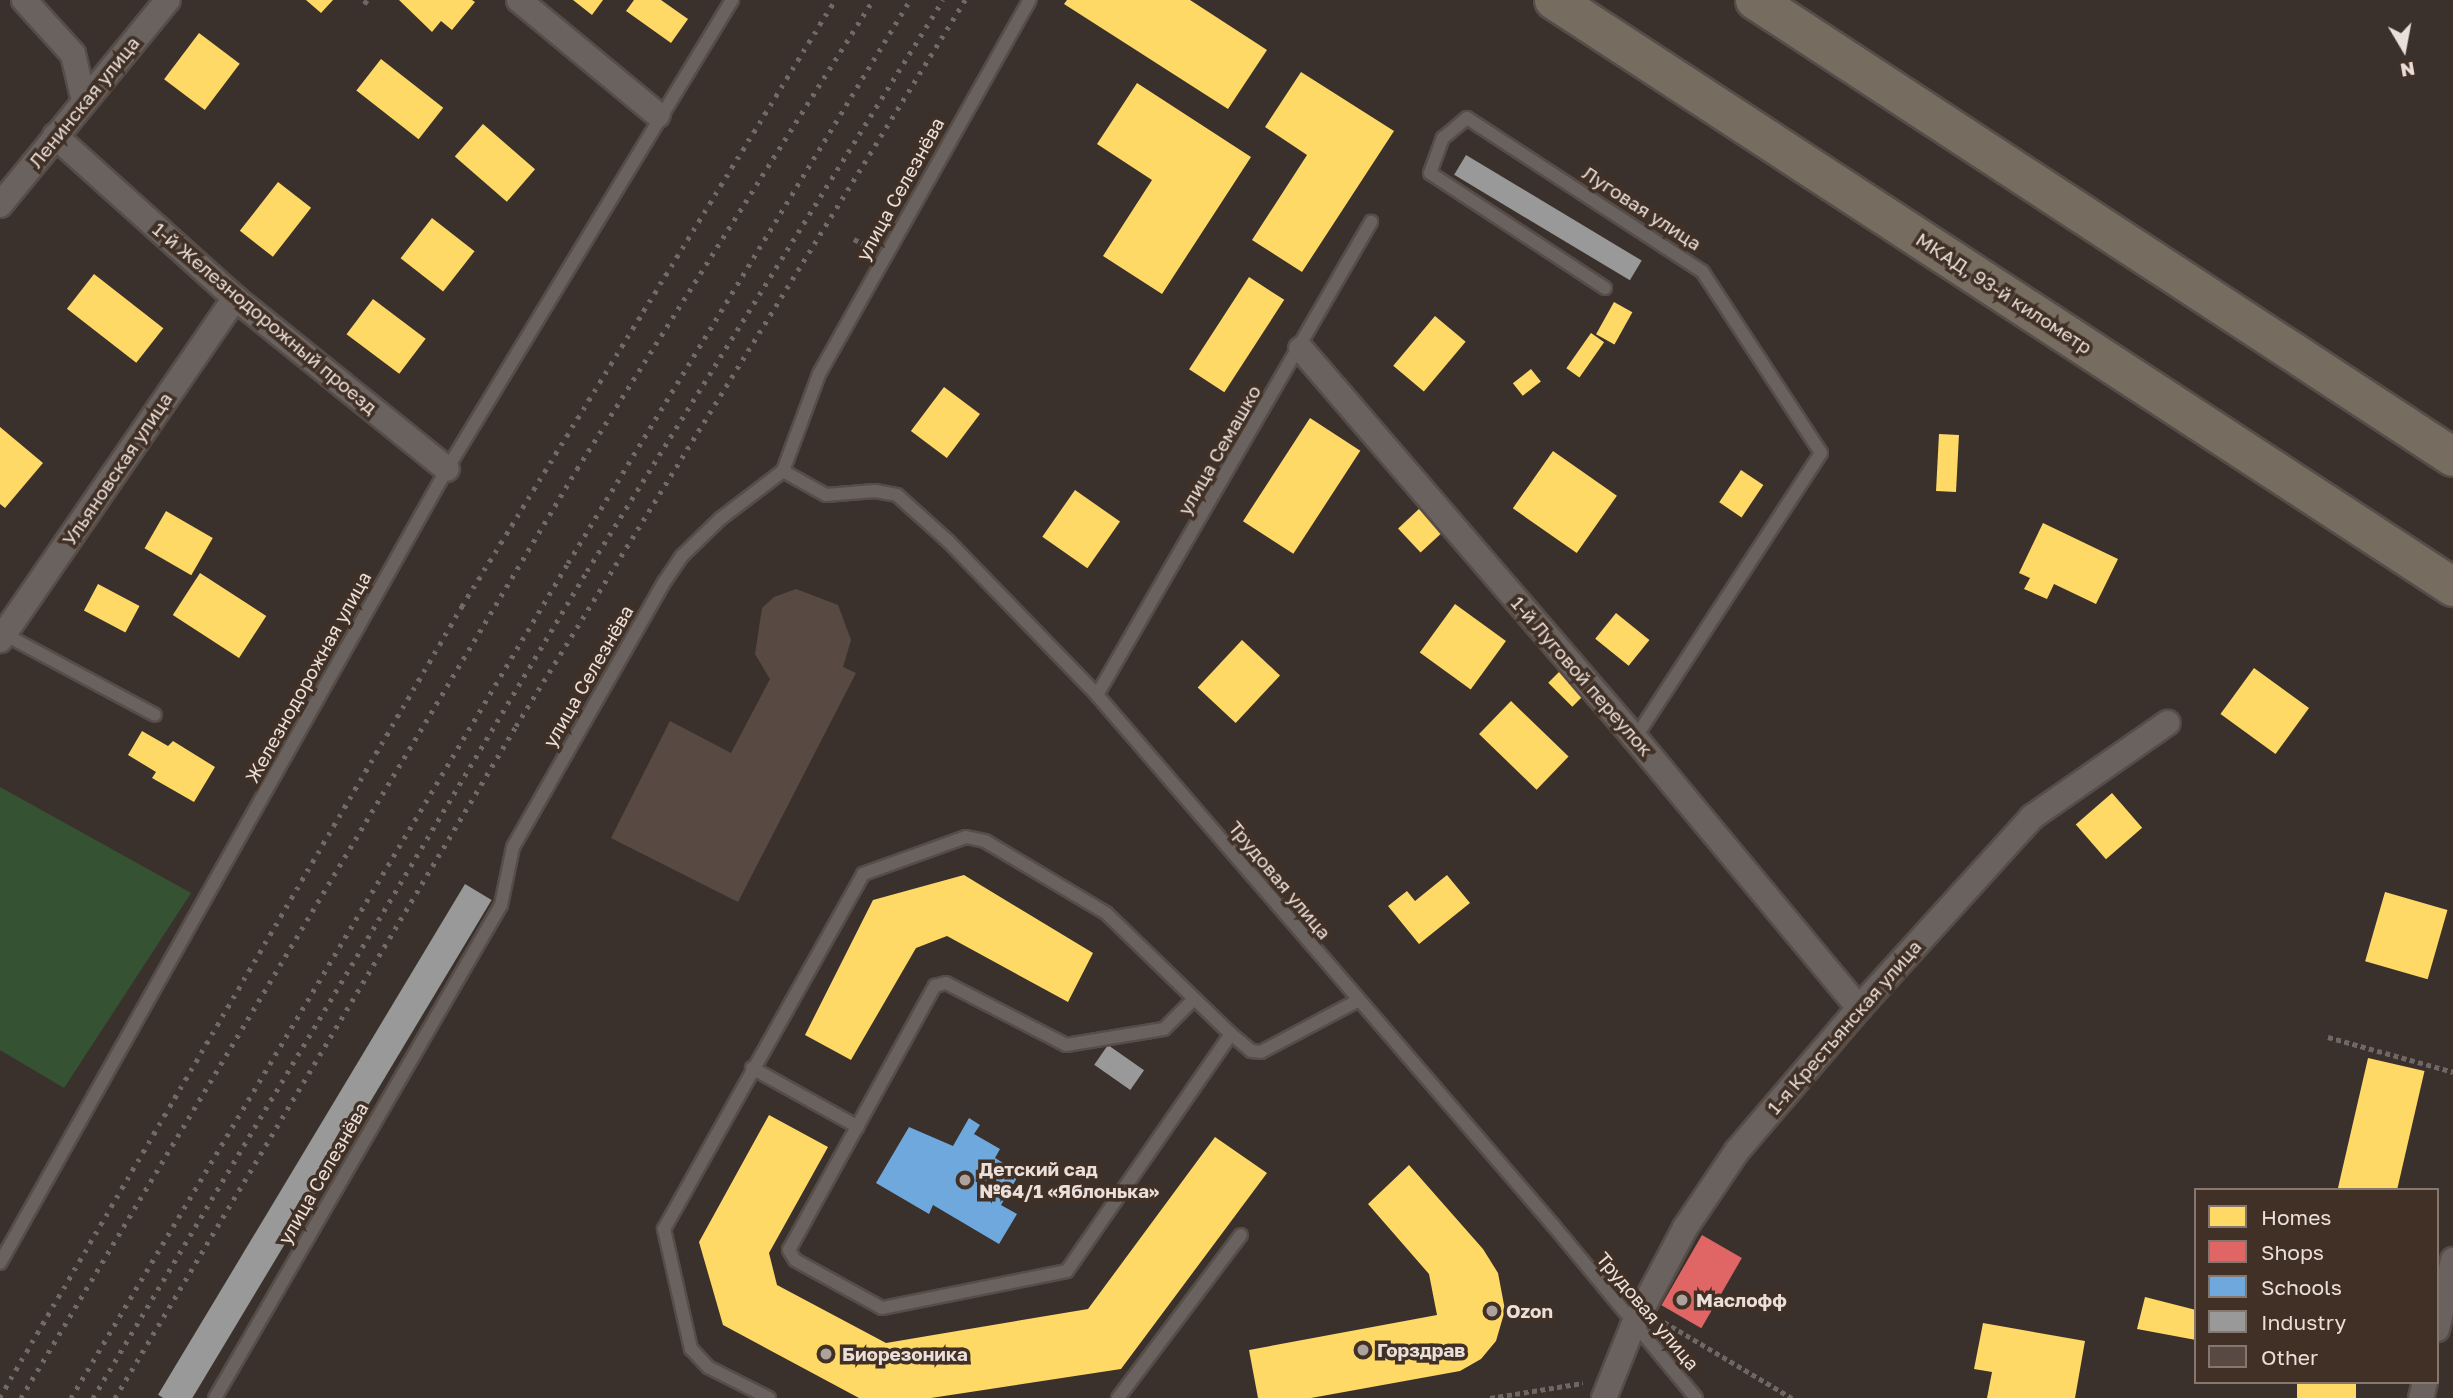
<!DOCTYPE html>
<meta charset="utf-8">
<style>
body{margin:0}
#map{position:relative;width:2453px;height:1398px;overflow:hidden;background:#3b312c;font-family:"Golos Text",sans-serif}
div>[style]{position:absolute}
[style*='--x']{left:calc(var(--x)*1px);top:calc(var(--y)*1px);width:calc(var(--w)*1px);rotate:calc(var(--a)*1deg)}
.green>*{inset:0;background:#355332}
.homes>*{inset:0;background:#ffd966;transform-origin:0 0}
.shops>*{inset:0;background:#e06666;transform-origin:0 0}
.schools>*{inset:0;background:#6fa8dc}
.industry>*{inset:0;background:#999;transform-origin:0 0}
.building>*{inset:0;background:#584a42}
.path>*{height:4.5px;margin-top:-2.25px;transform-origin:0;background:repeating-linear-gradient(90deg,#6e6764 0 5px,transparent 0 8.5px)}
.roads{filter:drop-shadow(2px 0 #564d49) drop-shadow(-2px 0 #564d49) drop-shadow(0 2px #564d49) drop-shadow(0 -2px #564d49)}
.service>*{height:12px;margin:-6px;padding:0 6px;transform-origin:6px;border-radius:6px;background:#6a625e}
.minor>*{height:24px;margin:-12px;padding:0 12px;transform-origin:12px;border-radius:12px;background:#6a625e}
.trunk>*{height:38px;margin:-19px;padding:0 19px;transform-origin:19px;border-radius:19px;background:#766c60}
.rail>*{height:5px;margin-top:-2.5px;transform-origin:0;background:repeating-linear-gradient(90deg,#716b68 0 3.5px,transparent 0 10.5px)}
.dots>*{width:19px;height:19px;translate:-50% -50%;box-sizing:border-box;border:4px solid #413026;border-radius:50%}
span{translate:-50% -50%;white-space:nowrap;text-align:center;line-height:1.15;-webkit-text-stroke:7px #413026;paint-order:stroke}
.street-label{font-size:19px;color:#eadfd9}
.poi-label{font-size:19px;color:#eadfd9;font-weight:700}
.left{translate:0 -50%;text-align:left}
.legend{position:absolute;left:2194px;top:1188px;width:245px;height:196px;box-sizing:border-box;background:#413026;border:2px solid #85766e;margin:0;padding:9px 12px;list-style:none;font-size:21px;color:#eadfd9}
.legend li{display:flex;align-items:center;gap:14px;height:35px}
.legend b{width:35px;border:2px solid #85766e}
.north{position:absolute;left:2369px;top:14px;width:70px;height:70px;-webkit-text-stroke:5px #413026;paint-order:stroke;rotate:170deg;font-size:19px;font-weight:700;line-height:28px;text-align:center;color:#eadfd9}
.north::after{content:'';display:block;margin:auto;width:24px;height:32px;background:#eadfd9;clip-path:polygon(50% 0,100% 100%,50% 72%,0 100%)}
</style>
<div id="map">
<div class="green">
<i style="clip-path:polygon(0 787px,191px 893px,64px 1088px,0 1050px)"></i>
</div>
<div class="homes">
<i style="clip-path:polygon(306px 0,333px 0,321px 13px)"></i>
<i style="clip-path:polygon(399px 0,472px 0,475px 2px,452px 30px,441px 21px,432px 32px)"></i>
<i style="clip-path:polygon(573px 0,603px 0,592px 15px)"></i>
<i style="clip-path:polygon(634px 0,661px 0,688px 19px,671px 43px,626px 11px)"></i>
<i style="clip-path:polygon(1067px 0,1190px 0,1267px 50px,1228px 109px,1064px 4px)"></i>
<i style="left:199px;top:33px;width:51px;height:58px;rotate:37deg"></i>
<i style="left:381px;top:59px;width:79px;height:40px;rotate:38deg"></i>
<i style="clip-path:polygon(1301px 72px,1394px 131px,1302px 272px,1252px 240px,1307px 155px,1265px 127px)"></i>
<i style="clip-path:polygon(1137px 83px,1251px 157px,1162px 294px,1103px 256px,1152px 180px,1097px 144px)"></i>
<i style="left:483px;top:124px;width:69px;height:43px;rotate:41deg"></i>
<i style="left:278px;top:182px;width:42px;height:62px;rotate:38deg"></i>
<i style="left:432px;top:218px;width:54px;height:51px;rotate:38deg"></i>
<i style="left:94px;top:274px;width:88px;height:44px;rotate:38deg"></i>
<i style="left:1249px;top:277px;width:42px;height:110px;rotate:33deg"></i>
<i style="left:373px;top:299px;width:66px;height:44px;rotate:37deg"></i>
<i style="left:1614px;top:302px;width:21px;height:37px;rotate:29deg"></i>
<i style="left:1435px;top:316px;width:40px;height:65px;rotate:40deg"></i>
<i style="left:1591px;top:333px;width:16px;height:43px;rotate:35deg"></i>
<i style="left:1531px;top:369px;width:16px;height:23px;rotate:52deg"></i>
<i style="left:944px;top:387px;width:45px;height:55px;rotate:37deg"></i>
<i style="left:1310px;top:418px;width:60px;height:123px;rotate:33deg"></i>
<i style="clip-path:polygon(0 427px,43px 463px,5px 508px,0 504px)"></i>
<i style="left:1939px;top:434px;width:20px;height:57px;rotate:3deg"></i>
<i style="left:1553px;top:451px;width:78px;height:70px;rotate:35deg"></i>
<i style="left:1741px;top:470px;width:27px;height:39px;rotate:34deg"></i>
<i style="left:1075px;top:490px;width:55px;height:57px;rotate:35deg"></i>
<i style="left:1420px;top:508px;width:33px;height:30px;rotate:47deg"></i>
<i style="left:166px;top:511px;width:54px;height:43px;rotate:30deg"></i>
<i style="clip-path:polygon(2043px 523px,2118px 559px,2096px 604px,2054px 584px,2047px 599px,2024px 589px,2030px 578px,2019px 573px)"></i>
<i style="left:200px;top:573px;width:79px;height:50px;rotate:33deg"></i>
<i style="left:98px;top:584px;width:47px;height:30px;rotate:28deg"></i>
<i style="left:1455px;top:604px;width:63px;height:60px;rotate:36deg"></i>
<i style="left:1616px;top:613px;width:43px;height:33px;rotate:39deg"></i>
<i style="left:1242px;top:640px;width:52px;height:65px;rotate:43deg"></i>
<i style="left:2254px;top:668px;width:68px;height:57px;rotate:36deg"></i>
<i style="left:1561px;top:670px;width:34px;height:18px;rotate:45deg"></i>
<i style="left:1511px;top:701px;width:80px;height:46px;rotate:44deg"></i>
<i style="clip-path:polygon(142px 731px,168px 746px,173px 741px,215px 767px,194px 802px,152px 778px,156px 772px,128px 755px)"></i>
<i style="left:2112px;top:793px;width:46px;height:48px;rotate:49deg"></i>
<i style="clip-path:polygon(964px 875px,1093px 953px,1068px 1002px,947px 936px,916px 948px,851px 1060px,805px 1035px,873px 900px)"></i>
<i style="clip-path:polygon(1447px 875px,1470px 903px,1419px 944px,1388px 906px,1407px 891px,1415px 901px)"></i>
<i style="left:2385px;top:892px;width:65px;height:72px;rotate:16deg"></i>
<i style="left:2368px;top:1058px;width:58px;height:135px;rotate:13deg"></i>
<i style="clip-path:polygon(769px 1115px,828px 1147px,769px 1253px,777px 1285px,886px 1343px,1088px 1309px,1215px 1137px,1267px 1173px,1121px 1369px,931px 1398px,859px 1398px,723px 1325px,699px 1242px)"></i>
<i style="clip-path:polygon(1409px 1165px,1483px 1249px,1498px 1273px,1505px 1310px,1496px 1341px,1481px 1359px,1460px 1371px,1311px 1398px,1258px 1398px,1249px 1350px,1437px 1315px,1429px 1274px,1368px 1204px)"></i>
<i style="clip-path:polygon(2145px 1297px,2196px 1310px,2196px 1340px,2137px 1329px)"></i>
<i style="clip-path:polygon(1983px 1323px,2085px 1341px,2075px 1398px,1987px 1398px,1992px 1372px,1974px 1369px)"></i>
<i style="left:2297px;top:1382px;width:59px;height:16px"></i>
</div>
<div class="shops">
<i style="left:1702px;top:1235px;width:46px;height:81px;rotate:30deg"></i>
</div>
<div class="schools">
<i style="clip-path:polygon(969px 1118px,980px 1125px,974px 1134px,1000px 1149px,995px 1158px,1020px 1173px,1001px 1205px,1017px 1214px,999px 1244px,933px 1205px,929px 1214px,876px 1183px,909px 1127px,953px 1146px)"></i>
</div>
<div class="industry">
<i style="left:1466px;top:155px;width:205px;height:23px;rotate:31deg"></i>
<i style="left:465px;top:884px;width:31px;height:596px;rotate:31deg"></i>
<i style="left:1108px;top:1045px;width:44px;height:24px;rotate:35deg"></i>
</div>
<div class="building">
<i style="clip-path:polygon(796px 589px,838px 605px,851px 640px,843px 667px,856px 673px,738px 902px,611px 838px,670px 721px,731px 753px,770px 679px,755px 654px,762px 608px,774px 597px)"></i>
</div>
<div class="path">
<i style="--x:364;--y:4;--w:5;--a:-53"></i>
<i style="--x:854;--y:239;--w:17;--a:28"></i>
<i style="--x:2328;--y:1037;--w:130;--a:15.6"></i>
<i style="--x:1664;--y:1322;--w:149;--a:30.7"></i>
<i style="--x:1490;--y:1398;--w:94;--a:-9.2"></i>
</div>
<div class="roads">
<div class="service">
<i style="--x:1605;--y:288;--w:209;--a:-146.7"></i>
<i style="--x:1430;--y:173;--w:37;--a:-70"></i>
<i style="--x:1443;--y:138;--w:31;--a:-40"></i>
<i style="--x:1467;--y:118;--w:280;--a:33.1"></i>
<i style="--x:1702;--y:271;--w:217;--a:56.8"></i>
<i style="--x:1821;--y:453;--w:340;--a:123.1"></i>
<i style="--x:783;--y:471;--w:49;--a:29.2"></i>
<i style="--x:826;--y:495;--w:49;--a:-4.7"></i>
<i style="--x:875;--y:491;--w:22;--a:10"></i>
<i style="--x:897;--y:495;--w:69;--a:42"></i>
<i style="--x:948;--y:541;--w:214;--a:45.9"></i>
<i style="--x:1097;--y:695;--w:699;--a:49.29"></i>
<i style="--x:1553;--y:1225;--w:224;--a:50.4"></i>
<i style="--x:4;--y:634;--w:171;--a:28.2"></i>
<i style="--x:1097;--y:695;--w:547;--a:-59.92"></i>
<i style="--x:1231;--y:1034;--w:26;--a:40"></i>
<i style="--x:1251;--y:1051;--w:10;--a:6"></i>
<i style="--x:1261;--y:1052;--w:109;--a:-28"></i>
<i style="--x:752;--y:1068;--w:121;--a:29.1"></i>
<i style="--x:0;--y:1263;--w:911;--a:-60.62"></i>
<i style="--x:447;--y:469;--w:549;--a:-58.71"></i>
<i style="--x:215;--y:1398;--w:570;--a:-59.88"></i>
<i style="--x:501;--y:905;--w:59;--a:-78.3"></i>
<i style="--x:513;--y:847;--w:306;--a:-60.3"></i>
<i style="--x:665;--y:581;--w:30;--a:-56"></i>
<i style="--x:682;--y:556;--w:53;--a:-44.2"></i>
<i style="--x:720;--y:519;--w:79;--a:-37.3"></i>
<i style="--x:783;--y:471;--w:103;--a:-69.6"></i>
<i style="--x:819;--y:374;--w:429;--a:-60.6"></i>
<i style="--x:769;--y:1398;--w:68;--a:-153.1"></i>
<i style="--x:708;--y:1367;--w:25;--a:-133"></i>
<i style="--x:691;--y:1349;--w:123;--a:-102.7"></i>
<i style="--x:664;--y:1229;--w:407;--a:-60.7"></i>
<i style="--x:863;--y:874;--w:109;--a:-19.8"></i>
<i style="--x:966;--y:837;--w:19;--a:12"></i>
<i style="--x:985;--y:841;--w:141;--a:30.8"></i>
<i style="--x:1106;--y:913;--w:174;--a:44.1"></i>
<i style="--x:1231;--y:1034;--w:288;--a:124.7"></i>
<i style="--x:1067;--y:1271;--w:189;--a:168.7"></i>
<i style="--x:882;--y:1308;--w:99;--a:-151.1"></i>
<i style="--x:795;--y:1260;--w:12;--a:-121"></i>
<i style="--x:789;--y:1250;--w:302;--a:-61.1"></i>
<i style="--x:935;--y:986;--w:11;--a:-15"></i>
<i style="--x:946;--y:983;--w:135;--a:27.3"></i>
<i style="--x:1066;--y:1045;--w:99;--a:-9.3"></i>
<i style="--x:1164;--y:1029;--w:40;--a:-45"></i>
<i style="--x:1118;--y:1398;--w:204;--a:-53"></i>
</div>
<div class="minor">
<i style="--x:24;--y:0;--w:73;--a:47.8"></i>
<i style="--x:73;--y:54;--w:48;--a:76.8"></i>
<i style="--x:519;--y:0;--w:180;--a:39.6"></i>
<i style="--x:55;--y:136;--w:242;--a:42"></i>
<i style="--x:235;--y:298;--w:272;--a:38.9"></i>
<i style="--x:0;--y:205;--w:265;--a:-50.7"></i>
<i style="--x:1301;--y:349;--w:513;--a:49.35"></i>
<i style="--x:1635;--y:738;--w:351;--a:50.3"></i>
<i style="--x:0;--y:640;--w:415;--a:-55.5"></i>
<i style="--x:2437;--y:1329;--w:71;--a:-76.9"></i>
<i style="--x:1604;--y:1398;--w:78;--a:-68.1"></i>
<i style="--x:1633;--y:1326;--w:111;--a:-62"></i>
<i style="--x:1685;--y:1228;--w:93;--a:-56"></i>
<i style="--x:1737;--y:1151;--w:188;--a:-49.5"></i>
<i style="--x:1859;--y:1008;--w:258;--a:-47.8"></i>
<i style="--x:2032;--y:817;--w:165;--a:-34.8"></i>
<i style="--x:2421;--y:1398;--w:16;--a:-76"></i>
</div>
<div class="trunk">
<i style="--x:1554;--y:0;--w:1074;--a:33.14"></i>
<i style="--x:1755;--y:0;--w:834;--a:33.21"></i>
</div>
</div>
<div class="rail">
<i style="--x:0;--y:1397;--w:916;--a:-59.71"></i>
<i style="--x:462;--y:606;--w:712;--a:-58.39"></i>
<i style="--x:21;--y:1398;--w:1083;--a:-59.1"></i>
<i style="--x:577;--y:469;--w:555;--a:-57.74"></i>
<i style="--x:71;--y:1398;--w:972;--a:-59.24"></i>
<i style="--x:568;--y:563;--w:659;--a:-58.72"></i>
<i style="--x:93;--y:1398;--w:963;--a:-59.15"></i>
<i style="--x:587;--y:571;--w:673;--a:-58.06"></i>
<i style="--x:115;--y:1398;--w:783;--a:-59.17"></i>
<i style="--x:516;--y:726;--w:854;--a:-58.26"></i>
</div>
<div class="dots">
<i style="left:965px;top:1180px;background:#ada29c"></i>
<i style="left:1682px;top:1300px;background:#ada29c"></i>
<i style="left:1492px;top:1311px;background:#ada29c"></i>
<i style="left:1363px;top:1350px;background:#ada29c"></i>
<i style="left:826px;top:1354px;background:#ada29c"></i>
</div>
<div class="street-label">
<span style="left:84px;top:102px;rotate:-51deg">Ленинская улица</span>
<span style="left:900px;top:189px;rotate:-61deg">улица Селезнёва</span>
<span style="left:1642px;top:208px;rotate:33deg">Луговая улица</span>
<span style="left:2004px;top:293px;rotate:33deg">МКАД, 93-й километр</span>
<span style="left:265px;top:318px;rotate:40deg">1-й Железнодорожный проезд</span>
<span style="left:1219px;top:450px;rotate:-60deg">улица Семашко</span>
<span style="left:117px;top:469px;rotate:-56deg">Ульяновская улица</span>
<span style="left:588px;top:676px;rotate:-60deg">улица Селезнёва</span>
<span style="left:1582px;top:676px;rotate:49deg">1-й Луговой переулок</span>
<span style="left:308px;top:677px;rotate:-61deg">Железнодорожная улица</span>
<span style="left:1280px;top:880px;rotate:50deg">Трудовая улица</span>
<span style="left:1844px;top:1027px;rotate:-49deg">1-я Крестьянская улица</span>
<span style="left:323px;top:1173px;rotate:-60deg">улица Селезнёва</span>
<span style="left:1648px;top:1311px;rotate:50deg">Трудовая улица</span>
</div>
<div class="poi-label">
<span class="left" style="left:979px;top:1180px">Детский сад<br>№64/1 «Яблонька»</span>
<span class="left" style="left:1696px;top:1300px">Маслофф</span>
<span class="left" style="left:1506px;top:1311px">Ozon</span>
<span class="left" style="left:1377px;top:1350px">Горздрав</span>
<span class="left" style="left:842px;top:1354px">Биорезоника</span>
</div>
<ul class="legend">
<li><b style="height:19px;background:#ffd966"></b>Homes</li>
<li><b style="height:19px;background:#e06666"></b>Shops</li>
<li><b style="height:19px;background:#6fa8dc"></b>Schools</li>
<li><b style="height:19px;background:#999"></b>Industry</li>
<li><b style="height:19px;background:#584a42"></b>Other</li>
</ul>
<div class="north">N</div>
</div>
